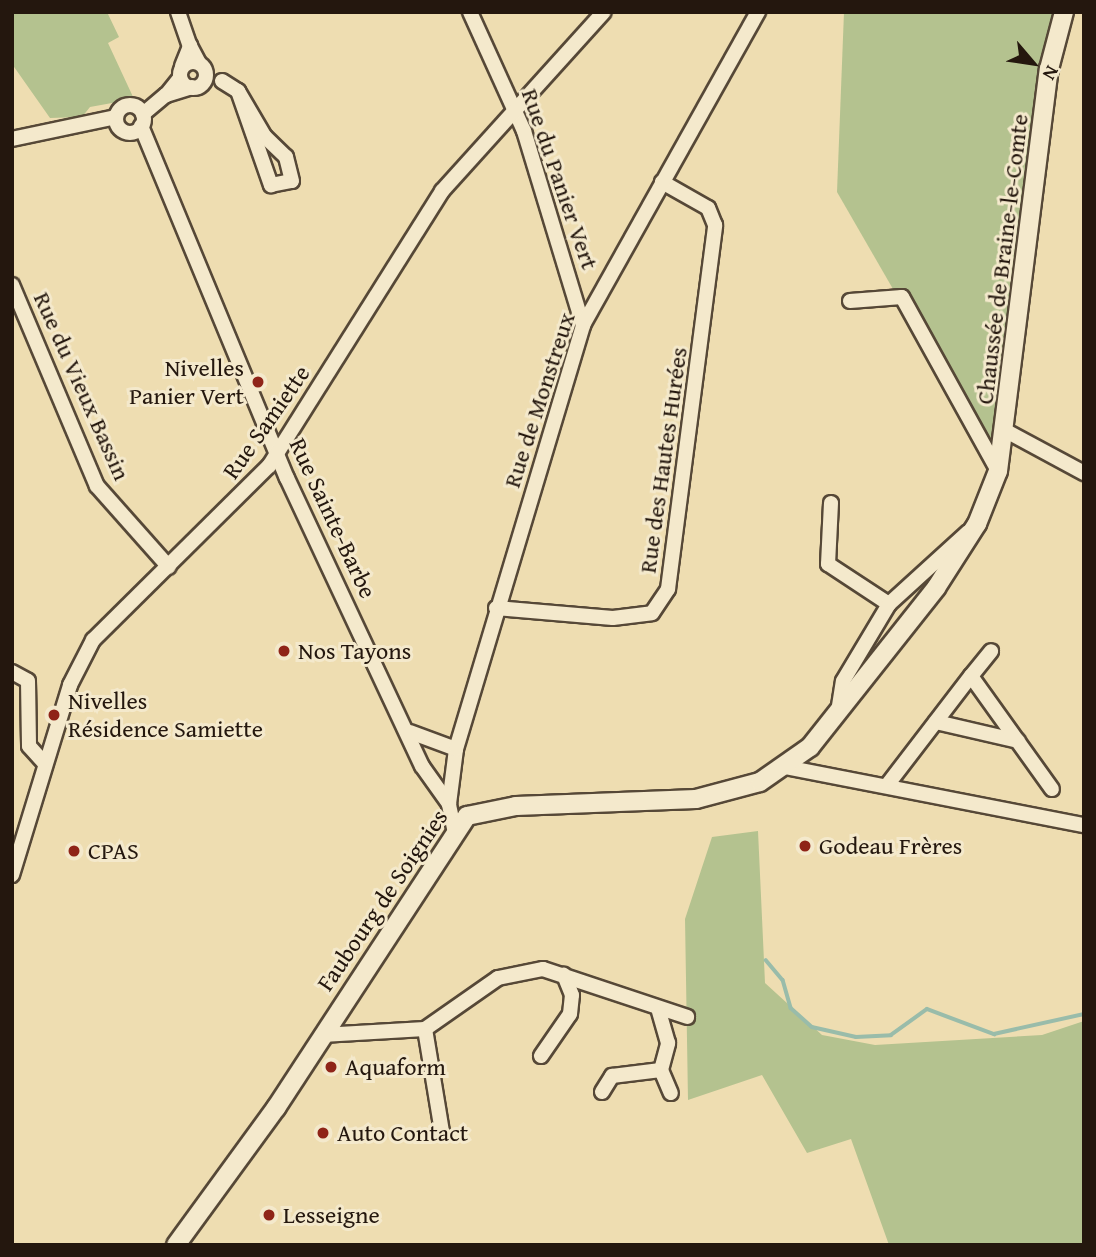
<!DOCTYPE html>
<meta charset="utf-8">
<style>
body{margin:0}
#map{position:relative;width:1096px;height:1257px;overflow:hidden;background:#eeddb1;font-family:"Gentium Book Plus",serif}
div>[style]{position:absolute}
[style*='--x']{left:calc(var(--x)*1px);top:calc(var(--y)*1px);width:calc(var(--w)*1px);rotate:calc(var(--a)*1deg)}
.green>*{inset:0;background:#b4c28f}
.stream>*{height:3.5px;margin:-1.75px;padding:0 1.75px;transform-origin:1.75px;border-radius:1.75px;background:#99bcaa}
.roads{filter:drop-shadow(2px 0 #564837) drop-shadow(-2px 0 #564837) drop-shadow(0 2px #564837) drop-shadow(0 -2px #564837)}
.minor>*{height:14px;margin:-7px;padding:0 7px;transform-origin:7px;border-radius:7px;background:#f4e9cc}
.minor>.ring{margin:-7px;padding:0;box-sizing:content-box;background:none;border:14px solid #f4e9cc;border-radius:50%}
.tertiary>*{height:18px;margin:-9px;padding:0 9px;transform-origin:9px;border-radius:9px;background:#f4e9cc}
.dots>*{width:19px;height:19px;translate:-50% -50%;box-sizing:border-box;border:4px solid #f4e9cc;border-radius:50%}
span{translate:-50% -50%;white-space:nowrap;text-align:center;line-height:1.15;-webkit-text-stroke:6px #f4e9cc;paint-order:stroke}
.street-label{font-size:24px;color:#24170e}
.poi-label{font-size:24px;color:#24170e}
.right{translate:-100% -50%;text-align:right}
.left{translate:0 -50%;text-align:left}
.frame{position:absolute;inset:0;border:14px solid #24170e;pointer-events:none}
.north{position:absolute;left:998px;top:28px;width:70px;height:70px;-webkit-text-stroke:5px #f4e9cc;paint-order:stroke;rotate:119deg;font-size:19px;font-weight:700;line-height:28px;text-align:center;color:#24170e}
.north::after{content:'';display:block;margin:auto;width:24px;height:32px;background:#24170e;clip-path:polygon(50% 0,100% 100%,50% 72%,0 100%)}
</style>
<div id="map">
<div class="green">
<i style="clip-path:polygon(12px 12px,107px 12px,119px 37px,108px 43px,134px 99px,90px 107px,82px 117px,50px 118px,12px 64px)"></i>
<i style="clip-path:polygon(844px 12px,1064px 12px,998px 471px,837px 192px)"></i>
<i style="clip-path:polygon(758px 831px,765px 983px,822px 1035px,875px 1045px,1042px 1035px,1084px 1021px,1084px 1245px,889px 1245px,851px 1139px,807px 1153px,762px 1075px,688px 1100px,685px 919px,712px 837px)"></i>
</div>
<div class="stream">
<i style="--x:766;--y:960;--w:26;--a:50"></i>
<i style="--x:783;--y:980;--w:29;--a:74"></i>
<i style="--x:791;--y:1008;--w:28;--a:42"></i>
<i style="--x:812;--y:1027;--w:45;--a:12.8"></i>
<i style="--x:856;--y:1037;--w:35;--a:-3"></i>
<i style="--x:891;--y:1035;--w:44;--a:-35.8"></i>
<i style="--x:927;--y:1009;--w:72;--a:20.5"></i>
<i style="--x:994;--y:1034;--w:92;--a:-12.5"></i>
</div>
<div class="roads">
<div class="minor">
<i style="--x:178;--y:12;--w:36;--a:71"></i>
<i style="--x:470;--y:12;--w:131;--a:65.6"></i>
<i style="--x:524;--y:131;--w:203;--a:73.1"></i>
<i class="ring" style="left:180px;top:62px;width:12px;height:12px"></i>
<i style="--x:182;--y:66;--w:22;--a:-68"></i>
<i style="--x:190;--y:46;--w:19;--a:62"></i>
<i style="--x:180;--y:78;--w:22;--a:129"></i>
<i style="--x:166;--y:95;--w:27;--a:-17"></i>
<i style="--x:222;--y:81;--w:19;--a:32"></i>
<i style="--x:238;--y:91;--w:100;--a:70.7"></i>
<i style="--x:271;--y:185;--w:21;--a:-11"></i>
<i style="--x:292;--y:181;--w:25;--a:-104"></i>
<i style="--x:286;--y:157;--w:29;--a:-136"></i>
<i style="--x:265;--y:137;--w:53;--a:-120.4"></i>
<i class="ring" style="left:116px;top:105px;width:14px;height:14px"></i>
<i style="--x:143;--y:114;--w:30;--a:-40"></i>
<i style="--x:141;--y:126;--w:381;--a:67.5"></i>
<i style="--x:287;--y:478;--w:318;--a:64.9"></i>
<i style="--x:422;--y:766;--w:47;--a:54.6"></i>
<i style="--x:12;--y:139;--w:106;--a:-11.9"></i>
<i style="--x:12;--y:285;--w:218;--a:67.1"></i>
<i style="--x:97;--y:486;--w:108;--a:48.4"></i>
<i style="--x:850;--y:301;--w:52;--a:-4.4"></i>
<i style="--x:902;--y:297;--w:199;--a:61.1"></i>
<i style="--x:1006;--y:431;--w:89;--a:28.3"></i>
<i style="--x:831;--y:503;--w:61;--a:92.8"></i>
<i style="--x:828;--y:564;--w:73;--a:33.3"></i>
<i style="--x:496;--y:608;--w:117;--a:4.9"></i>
<i style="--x:613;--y:618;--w:39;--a:-7"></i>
<i style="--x:652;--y:613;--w:29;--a:-56"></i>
<i style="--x:668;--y:589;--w:367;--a:-82.6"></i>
<i style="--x:715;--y:225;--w:18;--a:-112"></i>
<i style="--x:708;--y:208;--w:53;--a:-150.5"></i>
<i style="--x:12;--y:672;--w:18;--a:29"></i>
<i style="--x:28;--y:681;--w:65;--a:89.1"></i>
<i style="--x:29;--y:746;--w:24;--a:48"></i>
<i style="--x:971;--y:676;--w:32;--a:-51"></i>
<i style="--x:838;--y:712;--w:31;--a:-81"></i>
<i style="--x:843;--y:681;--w:90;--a:-59.1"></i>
<i style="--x:889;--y:604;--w:107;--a:-42.3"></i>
<i style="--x:936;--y:722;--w:84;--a:13"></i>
<i style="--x:410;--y:732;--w:49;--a:20.3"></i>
<i style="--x:785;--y:767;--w:305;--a:11"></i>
<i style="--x:888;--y:784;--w:136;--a:-52.5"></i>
<i style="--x:971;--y:676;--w:139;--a:54.4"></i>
<i style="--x:455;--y:833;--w:30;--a:-102"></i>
<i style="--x:449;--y:804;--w:55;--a:-82.7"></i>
<i style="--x:456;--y:749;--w:443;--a:-73.3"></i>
<i style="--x:583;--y:325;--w:359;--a:-60.8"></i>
<i style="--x:12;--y:875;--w:199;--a:-73"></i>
<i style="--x:70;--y:685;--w:51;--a:-62.9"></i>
<i style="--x:93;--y:640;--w:247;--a:-44.7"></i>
<i style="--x:269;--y:466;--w:325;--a:-57.8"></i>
<i style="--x:442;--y:191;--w:241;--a:-47.9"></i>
<i style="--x:425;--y:1029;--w:104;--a:80.6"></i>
<i style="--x:322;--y:1035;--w:103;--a:-3.3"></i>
<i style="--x:425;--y:1029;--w:89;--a:-34.9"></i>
<i style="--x:498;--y:978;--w:46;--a:-11.3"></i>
<i style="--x:543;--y:969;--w:152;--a:18.4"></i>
<i style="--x:541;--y:1056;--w:51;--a:-55.4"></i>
<i style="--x:570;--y:1014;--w:19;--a:-84"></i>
<i style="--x:572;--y:995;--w:22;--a:-112"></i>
<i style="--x:661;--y:1070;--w:25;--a:67"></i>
<i style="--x:602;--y:1092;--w:19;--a:-58"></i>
<i style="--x:612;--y:1076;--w:49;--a:-7"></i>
<i style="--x:661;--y:1070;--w:28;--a:-75"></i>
<i style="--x:668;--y:1043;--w:35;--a:-106"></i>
</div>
<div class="tertiary">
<i style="--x:176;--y:1245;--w:170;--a:-53.9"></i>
<i style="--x:276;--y:1108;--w:349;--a:-56.8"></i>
<i style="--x:467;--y:816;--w:50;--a:-11.5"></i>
<i style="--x:516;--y:806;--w:180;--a:-2.2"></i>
<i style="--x:696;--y:799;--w:66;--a:-14.9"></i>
<i style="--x:760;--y:782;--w:61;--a:-35"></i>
<i style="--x:810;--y:747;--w:203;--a:-51.6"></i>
<i style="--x:936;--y:588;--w:76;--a:-57.4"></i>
<i style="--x:977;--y:524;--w:57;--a:-68.4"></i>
<i style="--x:998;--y:471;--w:405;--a:-82.8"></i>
<i style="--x:1049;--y:69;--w:59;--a:-75.3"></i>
</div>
</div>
<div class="dots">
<i style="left:258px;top:382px;background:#8f2418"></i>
<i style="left:284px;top:651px;background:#8f2418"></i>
<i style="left:54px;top:715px;background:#8f2418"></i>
<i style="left:805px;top:846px;background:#8f2418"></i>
<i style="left:74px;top:851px;background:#8f2418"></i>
<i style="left:331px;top:1067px;background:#8f2418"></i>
<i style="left:323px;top:1133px;background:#8f2418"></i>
<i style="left:269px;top:1215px;background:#8f2418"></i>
</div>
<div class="street-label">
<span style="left:560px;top:179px;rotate:71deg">Rue du Panier Vert</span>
<span style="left:1002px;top:259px;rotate:-83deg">Chaussée de Braine-le-Comte</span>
<span style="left:82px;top:386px;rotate:66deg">Rue du Vieux Bassin</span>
<span style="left:539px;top:400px;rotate:-72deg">Rue de Monstreux</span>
<span style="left:266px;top:422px;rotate:-55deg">Rue Samiette</span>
<span style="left:663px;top:460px;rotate:-82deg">Rue des Hautes Hurées</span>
<span style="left:333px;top:518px;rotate:65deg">Rue Sainte-Barbe</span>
<span style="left:382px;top:900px;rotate:-56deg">Faubourg de Soignies</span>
</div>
<div class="poi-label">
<span class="right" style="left:244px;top:382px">Nivelles<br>Panier Vert</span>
<span class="left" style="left:298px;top:651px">Nos Tayons</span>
<span class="left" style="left:68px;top:715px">Nivelles<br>Résidence Samiette</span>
<span class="left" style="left:819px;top:846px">Godeau Frères</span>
<span class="left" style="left:88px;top:851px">CPAS</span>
<span class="left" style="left:345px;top:1067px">Aquaform</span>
<span class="left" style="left:337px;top:1133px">Auto Contact</span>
<span class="left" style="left:283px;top:1215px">Lesseigne</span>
</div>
<div class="frame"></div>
<div class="north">N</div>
</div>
